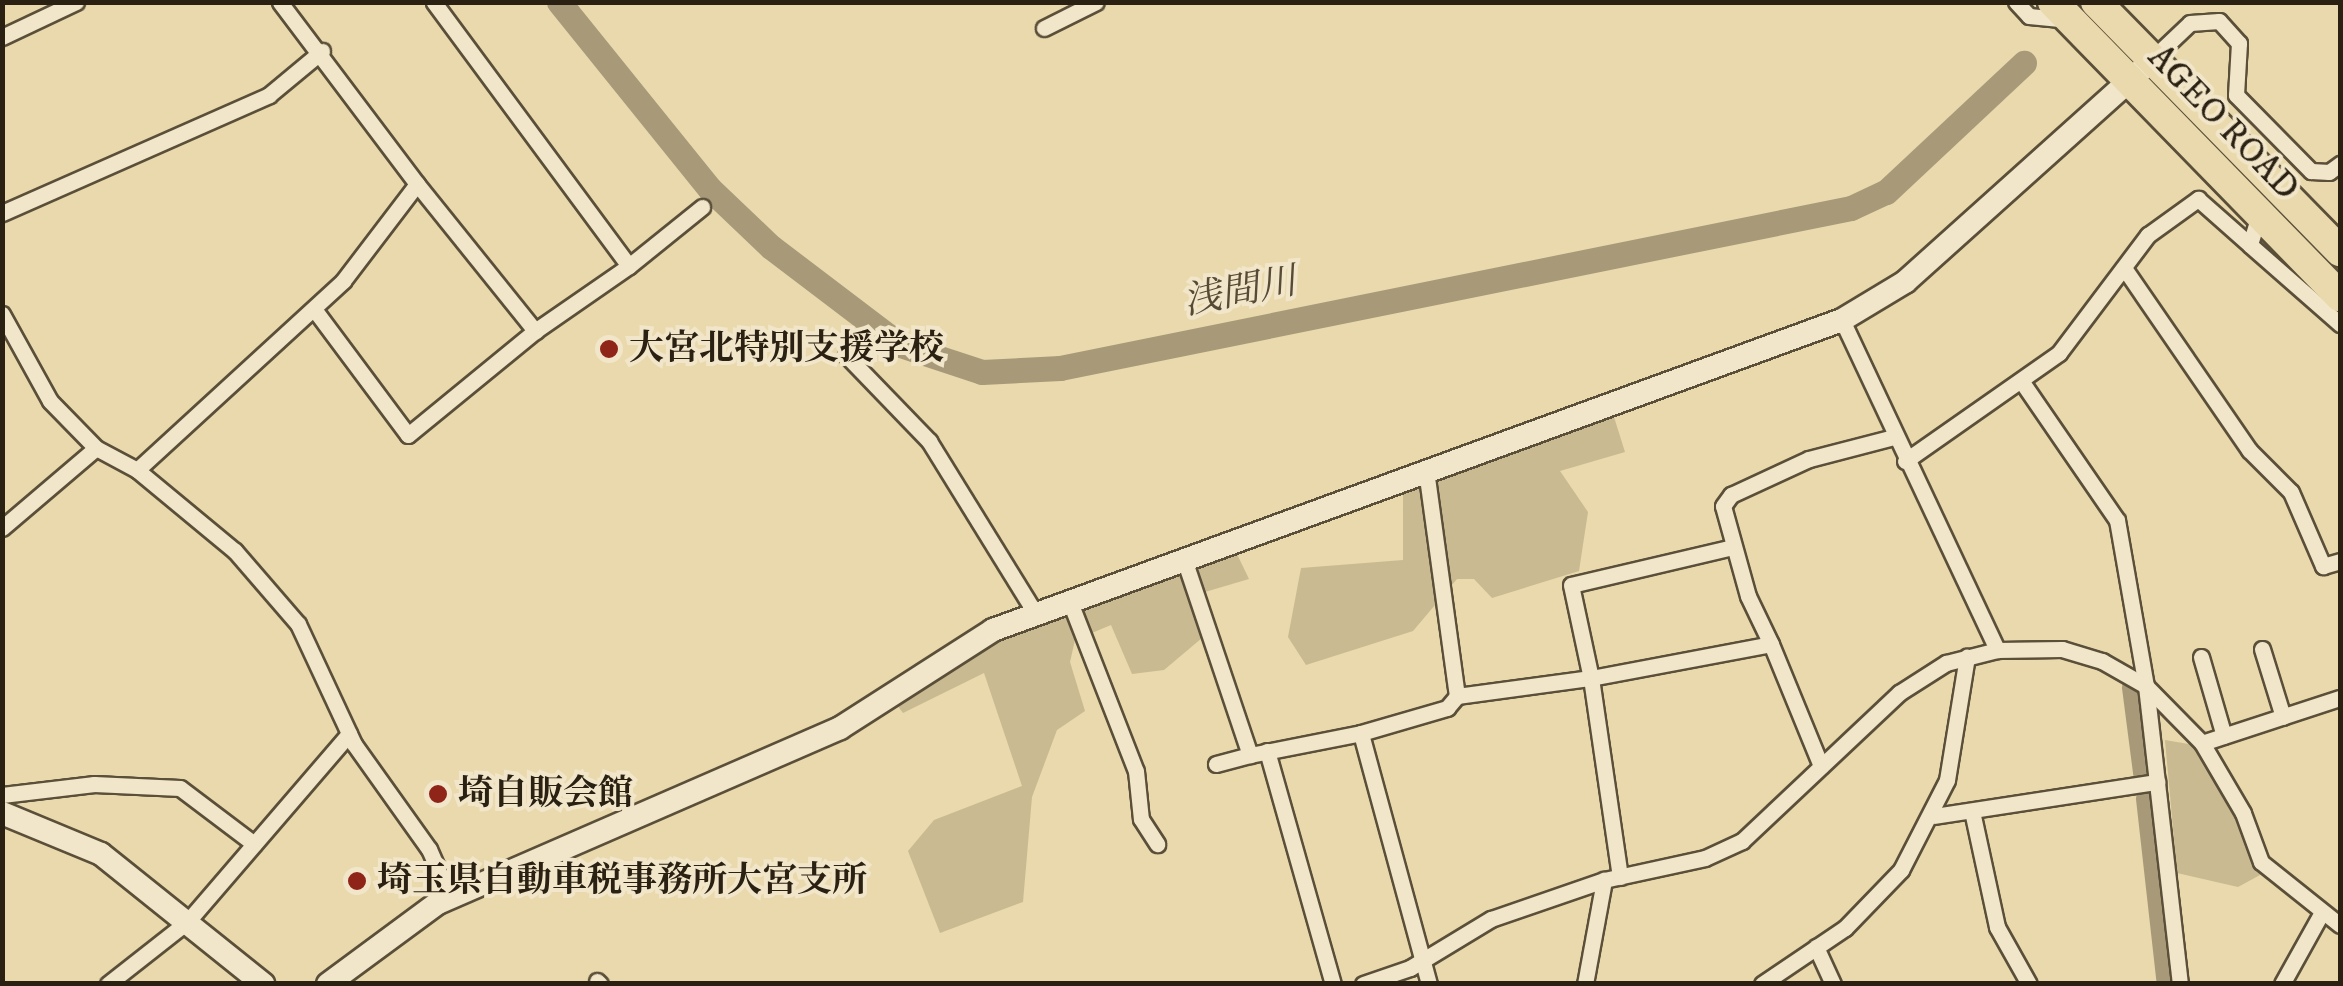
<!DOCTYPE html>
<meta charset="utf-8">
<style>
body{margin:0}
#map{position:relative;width:2343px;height:986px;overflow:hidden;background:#e9d9ac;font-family:"IM FELL DW Pica","Noto Serif JP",serif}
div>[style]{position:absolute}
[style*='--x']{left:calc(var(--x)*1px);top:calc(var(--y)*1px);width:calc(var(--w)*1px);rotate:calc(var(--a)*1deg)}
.green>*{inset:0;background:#c9ba92}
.river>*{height:25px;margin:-12.5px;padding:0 12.5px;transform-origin:12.5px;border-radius:12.5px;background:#a89a78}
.roads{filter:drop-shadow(2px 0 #5a4f39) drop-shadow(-2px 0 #5a4f39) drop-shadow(0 2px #5a4f39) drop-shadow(0 -2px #5a4f39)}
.street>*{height:15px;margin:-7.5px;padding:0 7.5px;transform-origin:7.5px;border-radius:7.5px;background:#f1e6c9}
.secondary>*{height:22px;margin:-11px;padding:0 11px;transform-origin:11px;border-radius:11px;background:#f1e6c9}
.highway>*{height:30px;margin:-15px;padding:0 15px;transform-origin:15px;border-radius:15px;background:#e9d9ac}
.dots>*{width:28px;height:28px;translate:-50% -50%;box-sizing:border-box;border:5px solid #f1e6c9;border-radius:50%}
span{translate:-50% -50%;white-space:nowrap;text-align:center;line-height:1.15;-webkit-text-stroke:8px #f1e6c9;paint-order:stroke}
.street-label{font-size:35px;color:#2b2113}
.poi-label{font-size:35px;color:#2b2113;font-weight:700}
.left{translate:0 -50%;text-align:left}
.water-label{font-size:38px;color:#574b36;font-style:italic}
.frame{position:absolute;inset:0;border:5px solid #2b2113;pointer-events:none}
</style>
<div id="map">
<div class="green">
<i style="clip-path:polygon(1614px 417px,1625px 452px,1560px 471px,1588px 512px,1579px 571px,1492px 598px,1474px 579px,1457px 579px,1413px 631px,1306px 665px,1288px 637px,1301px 568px,1403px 560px,1403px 491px,1451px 468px)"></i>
<i style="clip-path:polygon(1234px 548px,1249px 579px,1188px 597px,1202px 638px,1164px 670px,1132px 674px,1111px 625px,1075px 640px,1070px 662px,1085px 711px,1057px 730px,1032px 797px,1023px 902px,940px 933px,908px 851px,934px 820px,1022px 786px,984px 673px,903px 713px,894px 701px,992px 640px)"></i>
<i style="clip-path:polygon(2165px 740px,2200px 746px,2239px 814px,2260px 875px,2238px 887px,2177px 873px)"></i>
</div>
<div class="river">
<i style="--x:559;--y:2;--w:240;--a:51.1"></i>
<i style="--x:710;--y:189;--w:84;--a:43.6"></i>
<i style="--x:771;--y:247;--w:162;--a:37.2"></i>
<i style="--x:900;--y:345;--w:86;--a:18.2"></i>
<i style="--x:982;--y:372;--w:78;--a:-2.9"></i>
<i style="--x:1060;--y:368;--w:807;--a:-11.44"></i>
<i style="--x:1851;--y:208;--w:38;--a:-25"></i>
<i style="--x:1886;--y:192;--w:189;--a:-43.1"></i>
<i style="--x:2134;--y:687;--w:86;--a:82.6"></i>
<i style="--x:2148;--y:798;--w:187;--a:83.6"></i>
</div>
<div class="roads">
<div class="street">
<i style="--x:2016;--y:2;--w:19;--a:47"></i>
<i style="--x:2029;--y:16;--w:41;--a:5.6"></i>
<i style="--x:1044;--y:28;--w:58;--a:-26.6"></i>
<i style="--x:2;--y:37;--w:82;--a:-25.3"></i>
<i style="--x:2150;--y:61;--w:55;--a:-43.5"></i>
<i style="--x:2190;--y:23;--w:29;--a:-4"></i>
<i style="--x:2219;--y:21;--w:30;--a:48"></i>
<i style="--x:2239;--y:43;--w:52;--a:93.3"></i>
<i style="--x:2236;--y:95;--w:107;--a:45.4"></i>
<i style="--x:2311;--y:171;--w:18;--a:3"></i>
<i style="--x:2329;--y:172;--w:14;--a:-36"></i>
<i style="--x:417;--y:184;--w:189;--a:51.2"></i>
<i style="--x:2;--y:213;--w:292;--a:-23.8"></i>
<i style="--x:269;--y:95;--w:69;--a:-39.7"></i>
<i style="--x:2259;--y:215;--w:31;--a:107"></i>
<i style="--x:2250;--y:245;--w:120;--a:41.3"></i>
<i style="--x:629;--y:266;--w:94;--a:-38.9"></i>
<i style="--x:2124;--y:268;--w:221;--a:55.5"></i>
<i style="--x:2249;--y:450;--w:59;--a:45"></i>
<i style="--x:2291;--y:492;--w:81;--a:66.6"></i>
<i style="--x:2323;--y:566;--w:18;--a:-16"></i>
<i style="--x:314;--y:309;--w:157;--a:53.3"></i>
<i style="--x:408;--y:435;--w:164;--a:-39.3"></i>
<i style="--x:535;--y:331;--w:114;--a:-34.7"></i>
<i style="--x:629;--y:266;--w:328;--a:-126.5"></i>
<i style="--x:2;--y:314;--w:99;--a:61.1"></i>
<i style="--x:50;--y:401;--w:66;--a:45.6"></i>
<i style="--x:96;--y:448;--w:47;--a:28.2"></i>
<i style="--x:137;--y:470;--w:127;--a:39.6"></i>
<i style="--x:235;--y:551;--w:96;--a:49.2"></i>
<i style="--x:298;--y:624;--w:132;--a:65"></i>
<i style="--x:354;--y:744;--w:129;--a:54.5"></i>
<i style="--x:429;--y:849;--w:52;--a:66.4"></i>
<i style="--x:1842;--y:320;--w:365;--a:64.8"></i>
<i style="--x:846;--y:355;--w:120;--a:46"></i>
<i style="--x:929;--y:441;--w:203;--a:58.3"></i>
<i style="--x:2022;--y:382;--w:168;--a:55.5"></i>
<i style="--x:2117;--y:520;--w:169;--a:80.1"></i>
<i style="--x:2146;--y:686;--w:300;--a:83.5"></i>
<i style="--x:1905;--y:461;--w:188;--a:-35"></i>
<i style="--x:2059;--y:353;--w:148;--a:-53"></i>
<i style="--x:2148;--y:235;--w:62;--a:-35.8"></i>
<i style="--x:2198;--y:199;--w:69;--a:41.5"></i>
<i style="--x:137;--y:470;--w:280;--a:-42.5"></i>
<i style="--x:343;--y:281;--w:122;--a:-52.7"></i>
<i style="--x:417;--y:184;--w:228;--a:-127"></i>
<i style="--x:1426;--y:470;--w:228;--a:82.2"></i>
<i style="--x:1457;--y:696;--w:135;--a:-7.7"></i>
<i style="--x:1591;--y:678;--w:201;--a:81.7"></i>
<i style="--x:2;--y:528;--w:123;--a:-40.4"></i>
<i style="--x:1733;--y:547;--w:166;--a:166.8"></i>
<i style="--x:1571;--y:585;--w:95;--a:77.9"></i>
<i style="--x:1591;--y:678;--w:183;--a:-10.7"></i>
<i style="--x:1771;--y:644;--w:132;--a:67.7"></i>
<i style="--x:1185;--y:562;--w:204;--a:71.4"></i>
<i style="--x:1250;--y:755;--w:113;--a:-11.2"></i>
<i style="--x:1070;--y:602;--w:181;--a:68.7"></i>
<i style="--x:1136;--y:771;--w:48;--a:84.1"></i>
<i style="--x:1141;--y:819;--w:30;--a:57"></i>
<i style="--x:1771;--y:644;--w:53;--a:-115.6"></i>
<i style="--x:1748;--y:596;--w:93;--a:-105.5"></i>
<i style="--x:1723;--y:506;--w:14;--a:-54"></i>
<i style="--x:1731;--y:495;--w:86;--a:-24.8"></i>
<i style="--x:1809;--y:459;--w:88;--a:-14.5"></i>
<i style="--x:2262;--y:649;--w:71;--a:72.8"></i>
<i style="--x:2201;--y:657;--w:82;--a:73.8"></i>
<i style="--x:2202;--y:743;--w:145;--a:-18.1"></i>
<i style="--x:1267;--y:751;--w:242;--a:74.2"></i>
<i style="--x:1216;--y:764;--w:35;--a:-15"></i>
<i style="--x:2;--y:795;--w:93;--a:-6.8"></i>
<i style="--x:94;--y:784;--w:86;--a:2.7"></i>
<i style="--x:180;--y:788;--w:93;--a:37.1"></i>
<i style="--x:1972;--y:811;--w:119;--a:77.8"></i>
<i style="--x:1997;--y:927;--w:65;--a:60.7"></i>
<i style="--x:1934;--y:816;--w:226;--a:-8.7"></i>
<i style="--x:1816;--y:947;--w:41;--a:65.3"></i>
<i style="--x:597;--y:981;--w:4;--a:45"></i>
<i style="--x:108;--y:984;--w:102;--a:-38.2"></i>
<i style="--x:188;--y:921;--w:247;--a:-49.3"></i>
<i style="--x:1363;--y:984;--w:50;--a:-18.8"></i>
<i style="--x:1410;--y:968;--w:95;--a:-31.2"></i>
<i style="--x:1491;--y:919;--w:120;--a:-19"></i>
<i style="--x:1604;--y:880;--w:103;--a:-12.3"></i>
<i style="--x:1705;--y:858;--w:41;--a:-24.7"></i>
<i style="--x:1742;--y:841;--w:216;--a:-43.3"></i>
<i style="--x:1899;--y:693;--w:56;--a:-32.6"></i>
<i style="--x:1946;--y:663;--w:53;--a:-14.3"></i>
<i style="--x:1997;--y:650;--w:65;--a:-0.9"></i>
<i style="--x:2062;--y:649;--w:42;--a:16.7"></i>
<i style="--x:2102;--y:661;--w:51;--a:29.6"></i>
<i style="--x:2146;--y:686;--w:80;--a:45.5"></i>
<i style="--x:2202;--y:743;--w:81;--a:59.6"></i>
<i style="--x:2243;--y:813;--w:52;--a:69.8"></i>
<i style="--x:2261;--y:862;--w:101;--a:38.6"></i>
<i style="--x:1429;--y:984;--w:260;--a:-105.2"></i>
<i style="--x:1361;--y:733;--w:90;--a:-16.2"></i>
<i style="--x:1447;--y:708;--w:16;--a:-50"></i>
<i style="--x:1585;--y:984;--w:106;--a:-79.6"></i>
<i style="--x:1762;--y:984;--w:100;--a:-34"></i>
<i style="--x:1845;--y:928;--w:81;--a:-46"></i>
<i style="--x:1901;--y:870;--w:101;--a:-62.9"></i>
<i style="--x:1947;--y:780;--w:125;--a:-80.8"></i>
<i style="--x:2282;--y:984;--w:80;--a:-60.9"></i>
</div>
<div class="secondary">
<i style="--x:2;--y:813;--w:107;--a:22.5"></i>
<i style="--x:101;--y:854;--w:208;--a:38.7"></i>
<i style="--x:328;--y:984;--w:137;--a:-36.4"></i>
<i style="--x:438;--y:903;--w:438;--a:-23.5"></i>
<i style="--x:840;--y:728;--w:182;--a:-32.6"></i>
<i style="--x:993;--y:630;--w:904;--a:-20.06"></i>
<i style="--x:1842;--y:320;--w:74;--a:-31.1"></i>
<i style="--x:1905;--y:282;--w:317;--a:-41.9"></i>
</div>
<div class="highway">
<i style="--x:2053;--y:2;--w:411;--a:45.7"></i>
<i style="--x:2096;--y:2;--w:349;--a:45.6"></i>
</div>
</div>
<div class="dots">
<i style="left:609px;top:349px;background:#8f2418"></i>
<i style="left:438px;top:794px;background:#8f2418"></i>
<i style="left:357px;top:881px;background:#8f2418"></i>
</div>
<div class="street-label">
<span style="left:2223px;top:123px;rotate:46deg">AGEO ROAD</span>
</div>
<div class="poi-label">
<span class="left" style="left:629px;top:349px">大宮北特別支援学校</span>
<span class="left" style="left:458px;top:794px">埼自販会館</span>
<span class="left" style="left:377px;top:881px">埼玉県自動車税事務所大宮支所</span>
</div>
<div class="water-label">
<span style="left:1240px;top:293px;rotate:-11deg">浅間川</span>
</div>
<div class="frame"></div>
</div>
